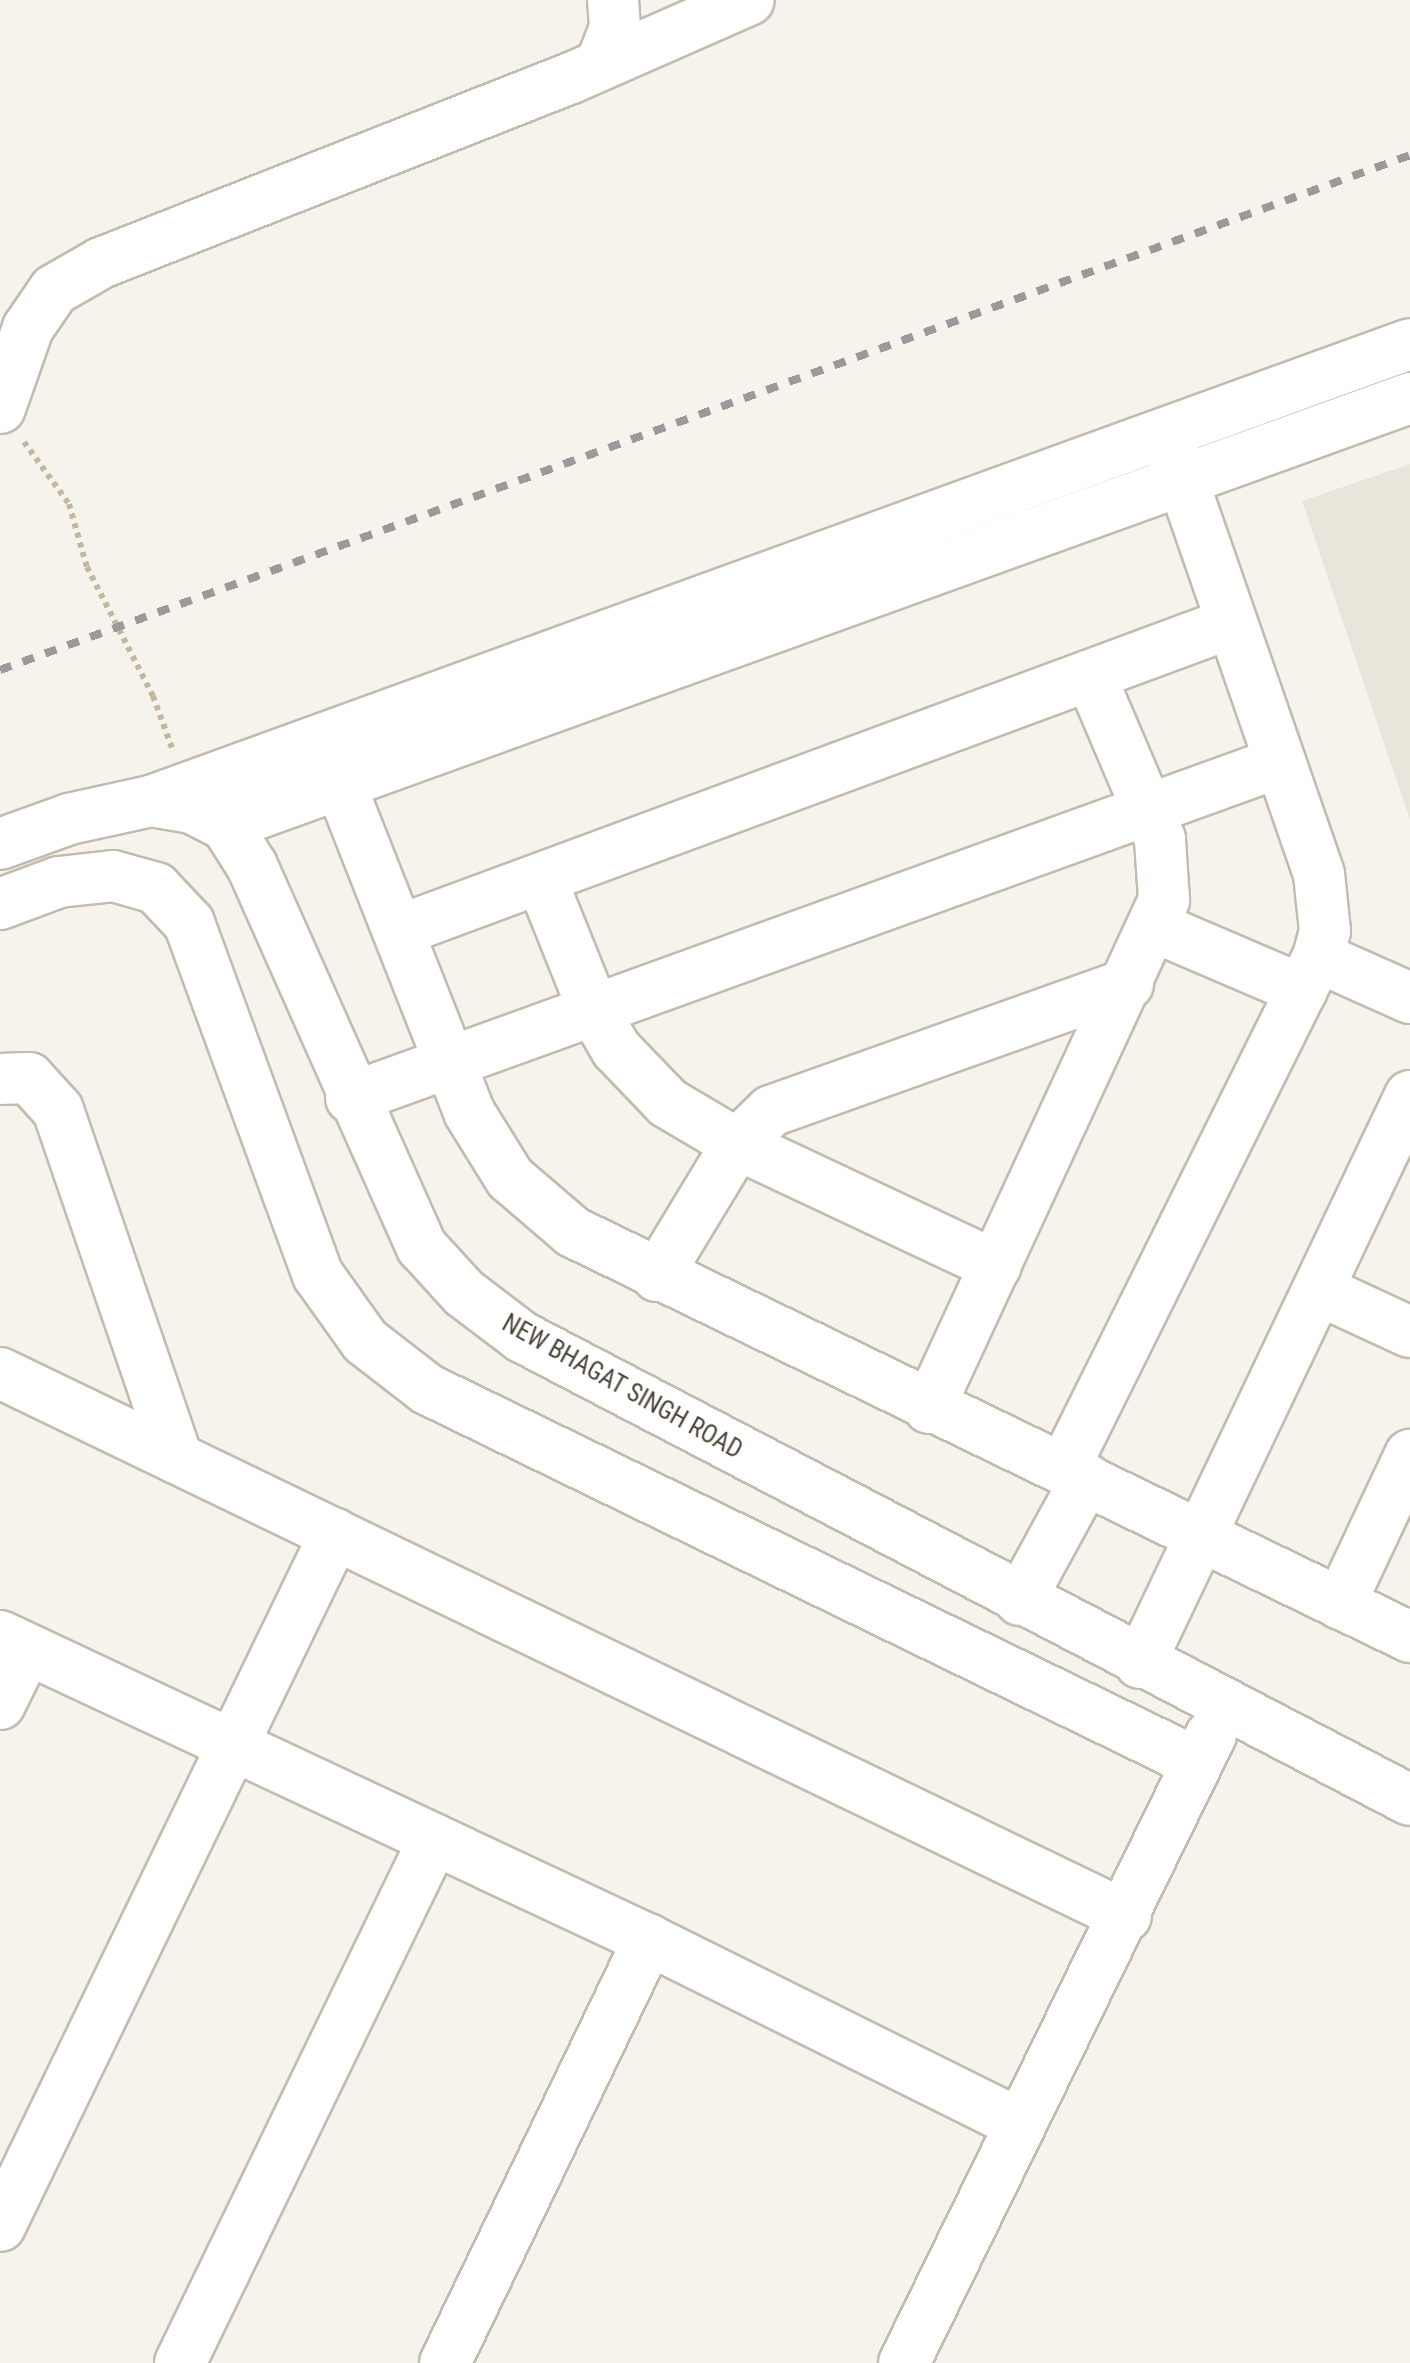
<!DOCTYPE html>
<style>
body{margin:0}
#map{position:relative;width:1410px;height:2363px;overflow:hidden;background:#f6f3ec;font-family:"Roboto Condensed",sans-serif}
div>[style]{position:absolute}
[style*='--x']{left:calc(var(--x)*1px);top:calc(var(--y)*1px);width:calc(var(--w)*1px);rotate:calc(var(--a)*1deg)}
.residential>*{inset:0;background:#eae5da}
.path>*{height:6px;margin-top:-3px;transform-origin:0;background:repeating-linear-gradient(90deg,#c4b79f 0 5px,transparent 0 10px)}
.roads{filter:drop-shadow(2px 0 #c2bbae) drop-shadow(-2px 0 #c2bbae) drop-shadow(0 2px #c2bbae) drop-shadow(0 -2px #c2bbae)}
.minor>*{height:50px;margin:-25px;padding:0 25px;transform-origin:25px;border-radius:25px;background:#fff}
.rail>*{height:8px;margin-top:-4px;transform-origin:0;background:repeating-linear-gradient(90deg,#9a9a9a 0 12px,transparent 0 24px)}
span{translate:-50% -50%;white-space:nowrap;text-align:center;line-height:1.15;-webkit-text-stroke:10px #fff;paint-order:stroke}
.street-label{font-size:25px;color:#4b4439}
</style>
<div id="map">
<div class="residential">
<i style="clip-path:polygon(1410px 464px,1410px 820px,1302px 501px)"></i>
</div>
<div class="path">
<i style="--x:24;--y:442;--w:77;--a:54"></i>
<i style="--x:69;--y:504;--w:66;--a:74.1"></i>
<i style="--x:87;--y:567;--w:145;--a:62.9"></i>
<i style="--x:153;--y:696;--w:55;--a:69.9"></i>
</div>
<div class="roads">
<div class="minor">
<i style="--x:603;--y:59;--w:33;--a:-69"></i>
<i style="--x:615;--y:28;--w:28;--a:-94"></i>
<i style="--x:0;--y:408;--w:85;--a:-70.7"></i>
<i style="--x:28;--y:328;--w:46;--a:-55.6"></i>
<i style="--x:54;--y:290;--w:54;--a:-29.9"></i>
<i style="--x:101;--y:263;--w:505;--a:-21.49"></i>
<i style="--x:571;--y:78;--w:194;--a:-23.7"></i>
<i style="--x:340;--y:784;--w:352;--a:68.5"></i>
<i style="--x:469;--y:1112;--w:78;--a:58.2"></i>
<i style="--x:510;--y:1178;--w:83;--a:40.6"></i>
<i style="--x:573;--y:1232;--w:930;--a:25.82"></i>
<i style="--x:151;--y:801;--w:1339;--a:-19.95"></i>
<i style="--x:226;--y:825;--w:1259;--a:-19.83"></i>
<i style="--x:0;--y:844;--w:73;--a:-19.9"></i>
<i style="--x:69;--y:819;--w:84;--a:-12.4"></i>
<i style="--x:151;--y:801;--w:42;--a:9.7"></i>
<i style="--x:192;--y:808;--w:38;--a:27"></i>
<i style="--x:226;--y:825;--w:49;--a:57.6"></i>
<i style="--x:252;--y:866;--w:417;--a:66"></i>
<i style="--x:422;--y:1247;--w:62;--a:47.6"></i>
<i style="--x:464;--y:1293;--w:73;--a:37.2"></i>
<i style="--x:522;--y:1337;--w:1001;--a:27.54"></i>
<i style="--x:541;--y:879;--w:144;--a:68.1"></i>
<i style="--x:595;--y:1013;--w:42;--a:59.7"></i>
<i style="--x:616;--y:1049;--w:75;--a:46.1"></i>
<i style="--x:668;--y:1103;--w:80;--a:30.7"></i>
<i style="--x:737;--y:1144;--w:286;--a:25.2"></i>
<i style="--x:0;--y:904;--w:63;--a:-20.4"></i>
<i style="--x:59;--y:882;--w:54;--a:-6.3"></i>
<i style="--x:113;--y:876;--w:45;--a:15.6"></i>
<i style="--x:156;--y:888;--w:48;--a:46.7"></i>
<i style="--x:189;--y:923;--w:375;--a:69.9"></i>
<i style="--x:318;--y:1275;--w:81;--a:54.5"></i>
<i style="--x:365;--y:1341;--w:78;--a:37.7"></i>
<i style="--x:427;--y:1389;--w:856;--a:25.91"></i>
<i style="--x:1155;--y:927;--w:160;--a:23.2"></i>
<i style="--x:398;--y:931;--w:888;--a:-20.29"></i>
<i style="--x:1318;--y:957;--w:101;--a:24"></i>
<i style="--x:0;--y:1079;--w:29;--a:-2"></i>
<i style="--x:29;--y:1078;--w:43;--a:47.8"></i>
<i style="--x:58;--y:1110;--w:368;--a:71.1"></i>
<i style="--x:351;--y:1098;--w:988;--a:-19.88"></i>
<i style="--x:657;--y:1276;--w:154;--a:-58.8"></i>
<i style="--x:737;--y:1144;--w:47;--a:-44.1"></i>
<i style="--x:771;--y:1111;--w:379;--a:-19.6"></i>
<i style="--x:1319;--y:1290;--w:100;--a:24.8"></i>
<i style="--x:0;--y:1373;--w:1250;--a:25.75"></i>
<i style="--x:929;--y:1408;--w:560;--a:-65.17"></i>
<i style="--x:1164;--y:900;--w:61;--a:-93.8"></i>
<i style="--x:1160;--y:839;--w:178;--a:-113.1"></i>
<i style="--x:1064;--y:1468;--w:571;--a:-63.57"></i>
<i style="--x:1318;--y:957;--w:27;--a:-75"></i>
<i style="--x:1325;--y:931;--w:57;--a:-96"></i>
<i style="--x:1319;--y:874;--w:450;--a:-109.1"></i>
<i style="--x:1020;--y:1600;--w:138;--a:-61.4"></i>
<i style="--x:1340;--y:1604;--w:165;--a:-64.8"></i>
<i style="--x:0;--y:1636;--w:717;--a:25.1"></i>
<i style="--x:649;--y:1940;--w:411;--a:26.4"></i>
<i style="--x:1140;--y:1663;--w:628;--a:-64.54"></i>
<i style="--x:0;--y:1704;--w:61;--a:-63.9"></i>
<i style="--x:0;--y:2226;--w:769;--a:-64.17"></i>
<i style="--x:180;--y:2363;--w:582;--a:-64.14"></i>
<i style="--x:445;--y:2363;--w:470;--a:-64.3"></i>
<i style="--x:904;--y:2363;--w:699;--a:-63.95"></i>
</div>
</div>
<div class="rail">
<i style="--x:0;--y:670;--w:1501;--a:-20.06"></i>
</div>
<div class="street-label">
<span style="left:622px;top:1387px;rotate:29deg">NEW BHAGAT SINGH ROAD</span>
</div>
</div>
